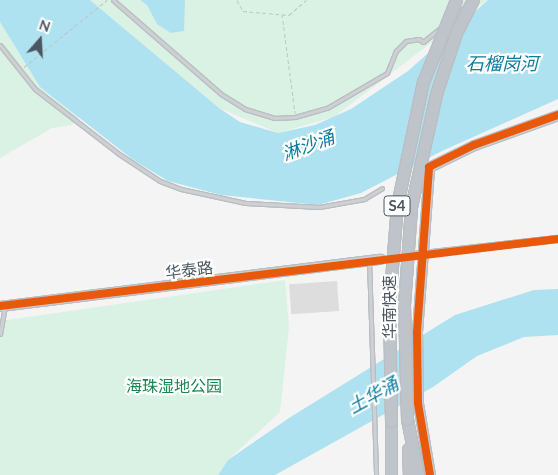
<!DOCTYPE html>
<meta charset="utf-8">
<style>
body{margin:0}
#map{position:relative;width:558px;height:475px;overflow:hidden;background:#f4f4f4;font-family:Lato,"Noto Sans SC",sans-serif}
div>[style]{position:absolute}
[style*='--x']{left:calc(var(--x)*1px);top:calc(var(--y)*1px);width:calc(var(--w)*1px);rotate:calc(var(--a)*1deg)}
.green>*{inset:0;background:#d9f2e3}
.water>*{inset:0;background:#aee2f0}
.building>*{inset:0;background:#ddddde;transform-origin:0 0}
.path>*{height:1px;margin-top:-0.5px;transform-origin:0;background:repeating-linear-gradient(90deg,#bcc7c4 0 4px,transparent 0 6.5px)}
.roads{filter:drop-shadow(1px 0 #b9bec3) drop-shadow(-1px 0 #b9bec3) drop-shadow(0 1px #b9bec3) drop-shadow(0 -1px #b9bec3)}
.lane>*{height:3px;margin:-1.5px;padding:0 1.5px;transform-origin:1.5px;border-radius:1.5px;background:#ced0d2}
.street>*{height:5.5px;margin:-2.75px;padding:0 2.75px;transform-origin:2.75px;border-radius:2.75px;background:#ced0d2}
.secondary>*{height:9px;margin:-4.5px;padding:0 4.5px;transform-origin:4.5px;border-radius:4.5px;background:#ced0d4}
.highway>*{height:11px;margin:-5.5px;padding:0 5.5px;transform-origin:5.5px;border-radius:5.5px;background:#bec4c9}
.bridges{filter:drop-shadow(1px 0 #b9bec3) drop-shadow(-1px 0 #b9bec3) drop-shadow(0 1px #b9bec3) drop-shadow(0 -1px #b9bec3)}
.highway-bridge>*{height:11px;margin:-5.5px;padding:0 5.5px;transform-origin:5.5px;border-radius:5.5px;background:#bec4c9}
.cycleway>*{height:8px;margin:-4px;padding:0 4px;transform-origin:4px;border-radius:4px;background:#e8590c}
span{translate:-50% -50%;white-space:nowrap;text-align:center;line-height:1.15;-webkit-text-stroke:4.5px #fff;paint-order:stroke}
.shield-label span{padding:1px 4px;background:#fff;border:1px solid;border-radius:4px;-webkit-text-stroke-width:0}
.shield-label{font-size:15px;color:#4a5661;font-weight:700}
.street-label{font-size:16px;color:#4a5661}
.park-label{font-size:16px;color:#17864f}
.water-label{font-size:18px;color:#0c7c9b;font-style:italic}
.north{position:absolute;left:15px;top:15px;width:50px;height:50px;-webkit-text-stroke:4px #fff;paint-order:stroke;rotate:19deg;font-size:14px;font-weight:700;line-height:20px;text-align:center;color:#4a5661}
.north::after{content:'';display:block;margin:auto;width:18px;height:22px;background:#4a5661;clip-path:polygon(50% 0,100% 100%,50% 72%,0 100%)}
</style>
<div id="map">
<div class="green">
<i style="clip-path:polygon(90px 0,487px 0,334px 117px,278px 133px,219px 108px)"></i>
<i style="clip-path:polygon(0 22px,40px 87px,79px 117px,72px 125px,52px 128px,0 158px)"></i>
<i style="clip-path:polygon(285px 280px,289px 327px,280px 412px,228px 460px,218px 475px,0 475px,0 321px)"></i>
</div>
<div class="water">
<i style="clip-path:polygon(0 0,90px 0,219px 108px,240px 122px,278px 133px,315px 125px,351px 109px,408px 71px,488px 0,558px 0,558px 99px,442px 151px,361px 193px,318px 205px,221px 195px,168px 181px,132px 159px,40px 87px,0 22px)"></i>
<i style="clip-path:polygon(140px 0,185px 0,184px 31px,171px 33px,157px 24px,147px 5px)"></i>
<i style="clip-path:polygon(558px 289px,558px 335px,524px 337px,477px 356px,433px 387px,275px 475px,218px 475px,228px 460px,289px 418px,455px 315px,534px 290px)"></i>
</div>
<div class="building">
<i style="left:337px;top:281px;width:30px;height:48px;rotate:86deg"></i>
</div>
<div class="path">
<i style="--x:237;--y:0;--w:13;--a:61"></i>
<i style="--x:243;--y:11;--w:46;--a:5"></i>
<i style="--x:289;--y:15;--w:23;--a:-41"></i>
<i style="--x:282;--y:14;--w:100;--a:82.5"></i>
<i style="--x:24;--y:67;--w:107;--a:-38.9"></i>
</div>
<div class="roads">
<div class="lane">
<i style="--x:113;--y:0;--w:143;--a:41"></i>
<i style="--x:221;--y:94;--w:28;--a:32"></i>
<i style="--x:245;--y:109;--w:30;--a:17"></i>
<i style="--x:274;--y:118;--w:21;--a:-3"></i>
<i style="--x:295;--y:117;--w:33;--a:-16"></i>
<i style="--x:327;--y:108;--w:69;--a:-30.3"></i>
<i style="--x:387;--y:73;--w:24;--a:-68"></i>
<i style="--x:396;--y:51;--w:14;--a:-45"></i>
<i style="--x:406;--y:41;--w:13;--a:-9"></i>
<i style="--x:419;--y:39;--w:5;--a:37"></i>
<i style="--x:423;--y:42;--w:22;--a:-39"></i>
<i style="--x:454;--y:16;--w:14;--a:-39"></i>
<i style="--x:0;--y:45;--w:56;--a:51.5"></i>
<i style="--x:35;--y:89;--w:106;--a:37.7"></i>
<i style="--x:119;--y:154;--w:49;--a:33.4"></i>
<i style="--x:160;--y:181;--w:22;--a:21"></i>
<i style="--x:181;--y:189;--w:66;--a:12.2"></i>
<i style="--x:246;--y:203;--w:73;--a:3.1"></i>
<i style="--x:319;--y:207;--w:46;--a:-10.1"></i>
<i style="--x:364;--y:199;--w:21;--a:-31"></i>
<i style="--x:369;--y:261;--w:214;--a:88.1"></i>
<i style="--x:0;--y:334;--w:27;--a:-80"></i>
</div>
<div class="street">
<i style="--x:415;--y:255;--w:144;--a:-6.4"></i>
</div>
<div class="secondary">
<i style="--x:0;--y:306;--w:383;--a:-7.1"></i>
<i style="--x:430;--y:475;--w:73;--a:-99.5"></i>
<i style="--x:418;--y:403;--w:71;--a:-90.8"></i>
<i style="--x:417;--y:332;--w:165;--a:-85.8"></i>
<i style="--x:429;--y:167;--w:50;--a:-26.1"></i>
<i style="--x:474;--y:145;--w:89;--a:-19.7"></i>
</div>
<div class="highway">
<i style="--x:407;--y:419;--w:57;--a:78.9"></i>
<i style="--x:408;--y:449;--w:26;--a:88"></i>
<i style="--x:391;--y:475;--w:54;--a:-90"></i>
</div>
</div>
<div class="bridges">
<div class="highway-bridge">
<i style="--x:407;--y:419;--w:114;--a:-91.5"></i>
<i style="--x:404;--y:305;--w:98;--a:-85.9"></i>
<i style="--x:411;--y:207;--w:116;--a:-77.5"></i>
<i style="--x:436;--y:94;--w:64;--a:-71.8"></i>
<i style="--x:456;--y:33;--w:37;--a:-63"></i>
<i style="--x:391;--y:421;--w:117;--a:-91"></i>
<i style="--x:389;--y:304;--w:99;--a:-85.4"></i>
<i style="--x:397;--y:205;--w:126;--a:-78.1"></i>
<i style="--x:423;--y:82;--w:88;--a:-68.1"></i>
</div>
</div>
<div class="cycleway">
<i style="--x:0;--y:306;--w:562;--a:-6.85"></i>
<i style="--x:430;--y:475;--w:73;--a:-99.5"></i>
<i style="--x:418;--y:403;--w:71;--a:-90.8"></i>
<i style="--x:417;--y:332;--w:165;--a:-85.8"></i>
<i style="--x:429;--y:167;--w:50;--a:-26.1"></i>
<i style="--x:474;--y:145;--w:89;--a:-19.7"></i>
</div>
<div class="shield-label">
<span style="left:397px;top:206px">S4</span>
</div>
<div class="street-label">
<span style="left:189px;top:270px;rotate:-7deg">华泰路</span>
<span style="left:389px;top:307px;rotate:-90deg">华南快速</span>
</div>
<div class="park-label">
<span style="left:174px;top:386px">海珠湿地公园</span>
</div>
<div class="water-label">
<span style="left:502px;top:63px">石榴岗河</span>
<span style="left:308px;top:145px;rotate:-20deg">淋沙涌</span>
<span style="left:373px;top:395px;rotate:-29deg">土华涌</span>
</div>
<div class="north">N</div>
</div>
